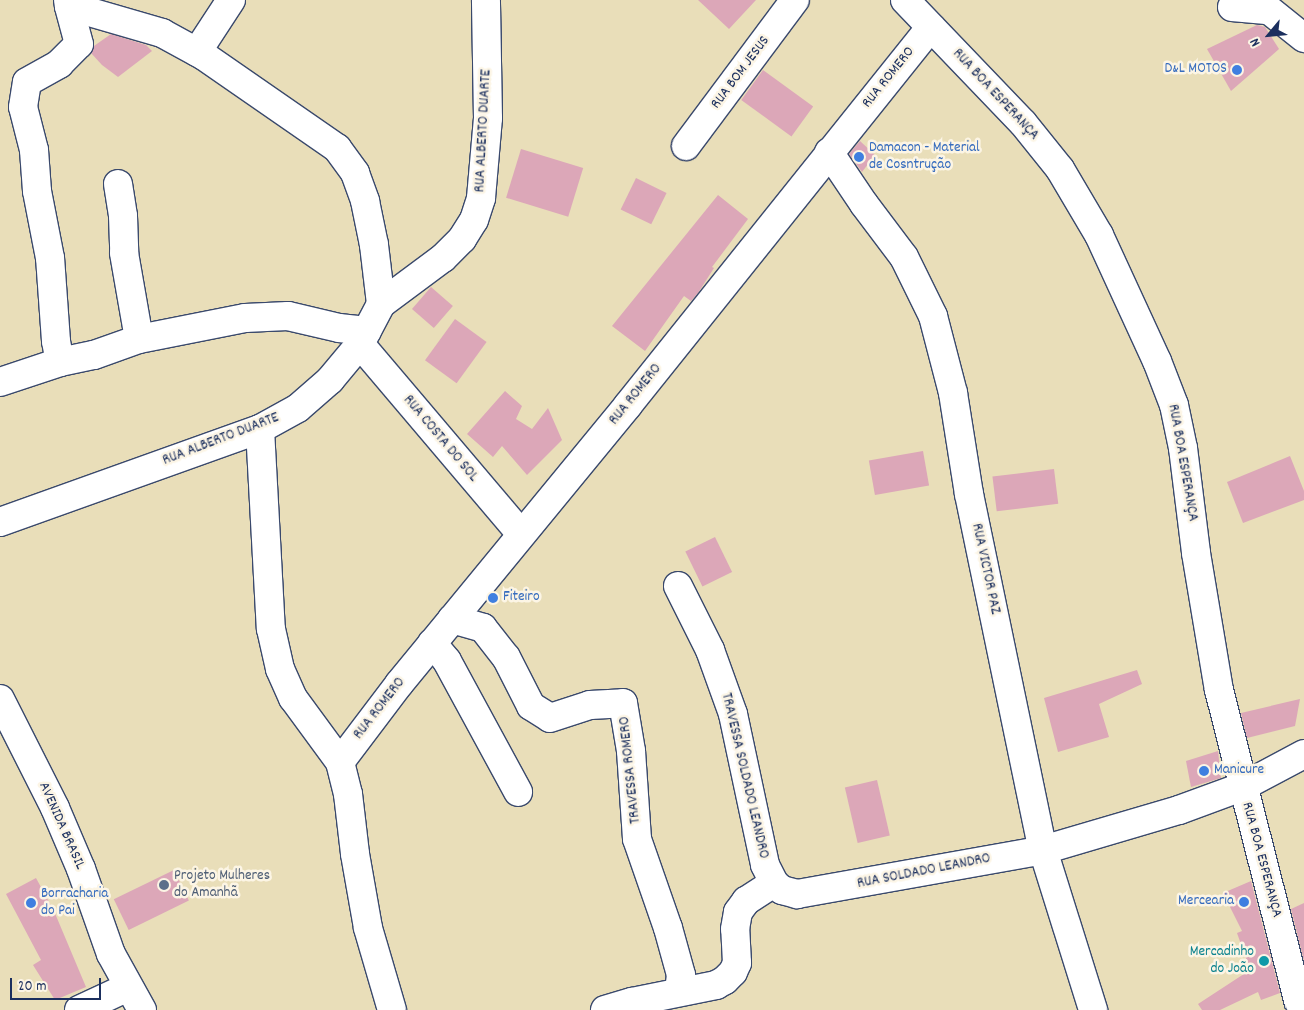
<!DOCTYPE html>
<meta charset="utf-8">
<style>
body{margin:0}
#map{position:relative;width:1304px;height:1010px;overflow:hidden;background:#e9deb9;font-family:Dekko,sans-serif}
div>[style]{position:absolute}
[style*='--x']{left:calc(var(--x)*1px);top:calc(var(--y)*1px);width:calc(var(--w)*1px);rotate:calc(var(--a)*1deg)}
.building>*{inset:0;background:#dca7b8;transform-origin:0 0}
.roads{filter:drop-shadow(1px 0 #3a496c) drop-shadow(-1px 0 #3a496c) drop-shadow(0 1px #3a496c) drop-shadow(0 -1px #3a496c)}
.minor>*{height:28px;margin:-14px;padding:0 14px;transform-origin:14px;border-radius:14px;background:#fff}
.dots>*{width:14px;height:14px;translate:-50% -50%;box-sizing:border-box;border:2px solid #fcf5e5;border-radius:50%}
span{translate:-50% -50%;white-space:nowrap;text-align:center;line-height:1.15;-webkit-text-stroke:5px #fcf5e5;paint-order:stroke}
.shop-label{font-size:15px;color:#366cbe}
.right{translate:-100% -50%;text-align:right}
.left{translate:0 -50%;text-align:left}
.street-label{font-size:15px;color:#1b2f5e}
.service-label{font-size:15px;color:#4e5e75}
.culture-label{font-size:15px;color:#0d838f}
.north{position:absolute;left:1244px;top:10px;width:50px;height:50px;-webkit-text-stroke:4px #fcf5e5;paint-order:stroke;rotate:242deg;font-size:14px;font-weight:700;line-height:20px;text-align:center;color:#1b2f5e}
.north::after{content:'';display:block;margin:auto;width:18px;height:22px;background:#1b2f5e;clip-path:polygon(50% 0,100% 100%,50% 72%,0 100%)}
.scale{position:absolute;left:10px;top:978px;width:91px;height:22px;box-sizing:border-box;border:2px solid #1b2f5e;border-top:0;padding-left:6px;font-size:15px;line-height:18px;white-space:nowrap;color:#1b2f5e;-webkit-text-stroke:4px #fcf5e5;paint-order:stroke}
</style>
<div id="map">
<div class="building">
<i style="clip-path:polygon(698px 0,756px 0,729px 29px)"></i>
<i style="clip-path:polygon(1257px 25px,1265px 27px,1279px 49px,1231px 91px,1207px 49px)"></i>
<i style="clip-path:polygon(111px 34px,146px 45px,152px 51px,118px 77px,102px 65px,91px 53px,94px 46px)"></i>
<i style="left:763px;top:70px;width:62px;height:37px;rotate:36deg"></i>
<i style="clip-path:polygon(860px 141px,875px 155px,862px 172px,849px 154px)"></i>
<i style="left:521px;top:149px;width:65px;height:51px;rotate:17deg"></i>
<i style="left:636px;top:178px;width:34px;height:35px;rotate:26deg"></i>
<i style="clip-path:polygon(718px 195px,748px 219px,712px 267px,714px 268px,698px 293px,691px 301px,684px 296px,645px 351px,612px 326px)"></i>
<i style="left:431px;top:287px;width:29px;height:29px;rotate:41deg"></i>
<i style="left:455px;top:319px;width:39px;height:51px;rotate:36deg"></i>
<i style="clip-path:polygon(505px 391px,522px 406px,516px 419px,532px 429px,548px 408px,562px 440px,527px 475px,502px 446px,493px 457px,467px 434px)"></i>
<i style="left:923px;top:451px;width:35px;height:55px;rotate:80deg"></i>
<i style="clip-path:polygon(1290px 456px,1304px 491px,1304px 500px,1243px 523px,1227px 482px)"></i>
<i style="left:1054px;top:469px;width:35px;height:62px;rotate:83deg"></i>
<i style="left:715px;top:537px;width:39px;height:33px;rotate:64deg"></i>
<i style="clip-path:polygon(1137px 670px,1142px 684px,1099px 704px,1109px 737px,1058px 752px,1044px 698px)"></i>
<i style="clip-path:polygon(1300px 699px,1295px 726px,1247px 738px,1241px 713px)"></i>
<i style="clip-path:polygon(1218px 751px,1221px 778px,1191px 787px,1186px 761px)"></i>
<i style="left:877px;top:780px;width:57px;height:33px;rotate:77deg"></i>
<i style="left:174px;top:870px;width:34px;height:67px;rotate:64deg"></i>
<i style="clip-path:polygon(36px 878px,54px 911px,86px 987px,55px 1000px,33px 965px,41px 960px,6px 894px)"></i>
<i style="clip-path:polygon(1251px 881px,1280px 993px,1261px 1000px,1258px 992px,1220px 1010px,1202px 1010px,1198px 1004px,1250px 970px,1237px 933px,1242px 931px,1223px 893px)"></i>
<i style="clip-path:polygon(1304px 903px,1304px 961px,1291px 909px)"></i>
</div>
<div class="roads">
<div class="minor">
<i style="--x:68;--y:0;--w:6;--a:81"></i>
<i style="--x:69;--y:6;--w:97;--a:16.2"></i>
<i style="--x:162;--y:33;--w:48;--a:28.7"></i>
<i style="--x:204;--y:56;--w:162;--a:34.7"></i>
<i style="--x:337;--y:148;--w:31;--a:54"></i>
<i style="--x:355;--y:173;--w:30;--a:70"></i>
<i style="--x:365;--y:201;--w:45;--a:78.4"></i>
<i style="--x:374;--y:245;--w:59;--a:83.2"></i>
<i style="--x:905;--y:0;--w:170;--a:46.2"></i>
<i style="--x:1023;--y:123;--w:59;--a:51.2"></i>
<i style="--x:1060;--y:169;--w:77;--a:59.4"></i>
<i style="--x:1099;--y:235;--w:139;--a:65.3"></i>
<i style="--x:1157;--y:361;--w:47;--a:68.9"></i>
<i style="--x:1174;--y:405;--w:44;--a:78.2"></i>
<i style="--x:1183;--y:448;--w:106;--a:82.9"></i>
<i style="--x:1196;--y:553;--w:139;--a:80.5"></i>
<i style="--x:1219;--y:690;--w:321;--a:75.7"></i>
<i style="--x:1232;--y:7;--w:37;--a:5"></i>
<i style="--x:1269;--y:10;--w:45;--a:38.7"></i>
<i style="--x:197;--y:52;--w:62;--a:-56.8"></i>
<i style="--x:686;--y:146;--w:182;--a:-53.3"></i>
<i style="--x:829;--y:152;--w:63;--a:56.1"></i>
<i style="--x:864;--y:204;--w:66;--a:53"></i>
<i style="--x:904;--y:257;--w:66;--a:63.8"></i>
<i style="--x:933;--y:316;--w:80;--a:75.4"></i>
<i style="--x:953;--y:393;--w:102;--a:81"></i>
<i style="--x:969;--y:494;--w:364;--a:78.3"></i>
<i style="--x:1043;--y:850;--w:168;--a:72.6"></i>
<i style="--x:118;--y:184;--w:32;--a:81"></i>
<i style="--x:123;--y:216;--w:37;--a:88"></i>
<i style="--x:124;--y:253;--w:87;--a:80.1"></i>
<i style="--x:360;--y:344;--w:249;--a:49.7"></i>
<i style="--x:60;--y:362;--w:21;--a:-101"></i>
<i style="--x:56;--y:341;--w:83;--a:-94.1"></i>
<i style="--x:50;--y:258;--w:68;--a:-101"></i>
<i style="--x:37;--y:191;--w:41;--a:-94.2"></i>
<i style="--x:34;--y:150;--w:44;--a:-104.3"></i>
<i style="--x:23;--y:107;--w:25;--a:-81"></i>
<i style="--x:27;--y:82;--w:37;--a:-29"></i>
<i style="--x:59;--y:64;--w:28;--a:-45"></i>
<i style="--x:79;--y:44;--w:39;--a:-105"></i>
<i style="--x:0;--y:382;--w:63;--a:-18.4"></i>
<i style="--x:60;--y:362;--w:35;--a:-12"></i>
<i style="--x:94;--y:355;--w:48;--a:-19.6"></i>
<i style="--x:139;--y:339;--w:108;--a:-11.2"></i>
<i style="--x:245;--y:318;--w:43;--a:-2.7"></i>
<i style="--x:288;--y:316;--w:52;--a:13.2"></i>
<i style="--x:339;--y:328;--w:28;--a:6"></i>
<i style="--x:260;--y:429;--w:200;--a:86.9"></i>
<i style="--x:271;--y:629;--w:41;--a:77.3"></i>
<i style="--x:280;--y:669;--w:32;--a:66"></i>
<i style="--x:293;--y:698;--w:79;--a:53.7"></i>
<i style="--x:340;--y:762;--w:33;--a:76"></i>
<i style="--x:348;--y:794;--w:60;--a:83.3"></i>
<i style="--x:355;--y:854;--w:75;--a:80"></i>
<i style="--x:368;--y:928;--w:85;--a:73.7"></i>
<i style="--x:0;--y:522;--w:276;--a:-19.7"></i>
<i style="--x:260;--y:429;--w:43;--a:-28.9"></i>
<i style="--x:298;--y:408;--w:43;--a:-41.2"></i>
<i style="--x:330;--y:380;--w:47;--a:-50.2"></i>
<i style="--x:360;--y:344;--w:45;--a:-62.3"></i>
<i style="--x:381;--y:304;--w:77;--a:-36.6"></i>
<i style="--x:443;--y:258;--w:27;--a:-45"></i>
<i style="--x:462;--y:239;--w:22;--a:-58"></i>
<i style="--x:474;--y:220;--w:23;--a:-72"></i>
<i style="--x:481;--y:198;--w:80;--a:-85"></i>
<i style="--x:488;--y:118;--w:118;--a:-91"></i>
<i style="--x:678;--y:586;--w:72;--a:63.4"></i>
<i style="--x:710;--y:650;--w:68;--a:70.2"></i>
<i style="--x:733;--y:714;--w:154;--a:78"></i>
<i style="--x:765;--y:865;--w:20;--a:63"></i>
<i style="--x:452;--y:619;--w:32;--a:16"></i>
<i style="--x:483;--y:628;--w:37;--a:52"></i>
<i style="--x:506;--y:657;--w:55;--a:63"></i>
<i style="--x:531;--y:706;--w:22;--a:32"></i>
<i style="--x:550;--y:718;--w:42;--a:-18"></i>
<i style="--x:590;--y:705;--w:33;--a:-3"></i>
<i style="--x:623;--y:703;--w:49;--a:80.5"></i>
<i style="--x:631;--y:751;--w:88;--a:86.1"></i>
<i style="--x:637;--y:839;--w:94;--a:70.8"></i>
<i style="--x:668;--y:928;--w:49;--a:74.5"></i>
<i style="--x:681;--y:975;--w:17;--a:97"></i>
<i style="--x:432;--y:643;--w:23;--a:50"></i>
<i style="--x:447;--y:661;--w:149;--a:61.5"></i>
<i style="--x:0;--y:699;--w:122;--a:63.2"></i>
<i style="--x:55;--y:808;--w:66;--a:66.9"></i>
<i style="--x:81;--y:869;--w:90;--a:70.6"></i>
<i style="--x:111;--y:954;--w:64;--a:61"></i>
<i style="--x:340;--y:762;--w:98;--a:-52.9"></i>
<i style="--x:399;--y:684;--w:361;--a:-50.6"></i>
<i style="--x:628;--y:405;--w:484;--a:-51.3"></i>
<i style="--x:79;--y:1010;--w:54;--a:-25.1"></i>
<i style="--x:605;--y:1010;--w:28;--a:-17"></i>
<i style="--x:632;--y:1002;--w:86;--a:-11.4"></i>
<i style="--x:716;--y:985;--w:10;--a:-29"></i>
<i style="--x:725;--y:980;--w:11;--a:-45"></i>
<i style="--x:733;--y:972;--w:10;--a:-66"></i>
<i style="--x:737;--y:963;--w:34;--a:-93"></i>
<i style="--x:735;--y:929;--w:17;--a:-80"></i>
<i style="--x:738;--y:912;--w:14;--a:-54"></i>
<i style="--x:746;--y:901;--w:33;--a:-33"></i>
<i style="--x:774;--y:883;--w:11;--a:41"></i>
<i style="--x:782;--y:890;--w:16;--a:15"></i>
<i style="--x:797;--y:894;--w:250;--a:-10.1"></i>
<i style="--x:1043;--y:850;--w:142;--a:-16.4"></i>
<i style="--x:1179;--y:810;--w:67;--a:-20.1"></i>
<i style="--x:1242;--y:787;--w:70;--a:-28"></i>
</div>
</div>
<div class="dots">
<i style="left:1237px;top:70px;background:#3f7fe0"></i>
<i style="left:859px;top:157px;background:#3f7fe0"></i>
<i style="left:493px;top:598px;background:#3f7fe0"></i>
<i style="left:1204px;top:771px;background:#3f7fe0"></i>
<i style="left:164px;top:885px;background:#5c6f8a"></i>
<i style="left:1244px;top:902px;background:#3f7fe0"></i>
<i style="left:31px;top:903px;background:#3f7fe0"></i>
<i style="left:1264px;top:961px;background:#0f9aa8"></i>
</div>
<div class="shop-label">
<span class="right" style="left:1227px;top:70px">D&amp;L MOTOS</span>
<span class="left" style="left:869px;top:157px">Damacon - Material<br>de Cosntrução</span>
<span class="left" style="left:503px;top:598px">Fiteiro</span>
<span class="left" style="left:1214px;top:771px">Manicure</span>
<span class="left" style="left:41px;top:903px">Borracharia<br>do Pai</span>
<span class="right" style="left:1234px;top:902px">Mercearia</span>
</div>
<div class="street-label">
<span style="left:741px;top:73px;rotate:-53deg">RUA BOM JESUS</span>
<span style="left:889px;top:78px;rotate:-51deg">RUA ROMERO</span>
<span style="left:995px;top:95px;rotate:47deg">RUA BOA ESPERANÇA</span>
<span style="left:484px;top:131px;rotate:-87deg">RUA ALBERTO DUARTE</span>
<span style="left:636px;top:395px;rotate:-51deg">RUA ROMERO</span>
<span style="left:440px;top:439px;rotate:50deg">RUA COSTA DO SOL</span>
<span style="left:221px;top:440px;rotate:-21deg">RUA ALBERTO DUARTE</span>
<span style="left:1182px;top:463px;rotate:80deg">RUA BOA ESPERANÇA</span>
<span style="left:985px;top:569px;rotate:78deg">RUA VICTOR PAZ</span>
<span style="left:380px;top:709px;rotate:-52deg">RUA ROMERO</span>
<span style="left:631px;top:770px;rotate:-96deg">TRAVESSA ROMERO</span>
<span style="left:744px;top:776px;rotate:77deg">TRAVESSA SOLDADO LEANDRO</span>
<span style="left:61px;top:826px;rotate:66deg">AVENIDA BRASIL</span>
<span style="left:1261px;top:860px;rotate:75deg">RUA BOA ESPERANÇA</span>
<span style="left:924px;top:872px;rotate:-11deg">RUA SOLDADO LEANDRO</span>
</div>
<div class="service-label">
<span class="left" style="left:174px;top:885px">Projeto Mulheres<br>do Amanhã</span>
</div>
<div class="culture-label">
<span class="right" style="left:1254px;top:961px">Mercadinho<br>do João</span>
</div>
<div class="north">N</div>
<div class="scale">20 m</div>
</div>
